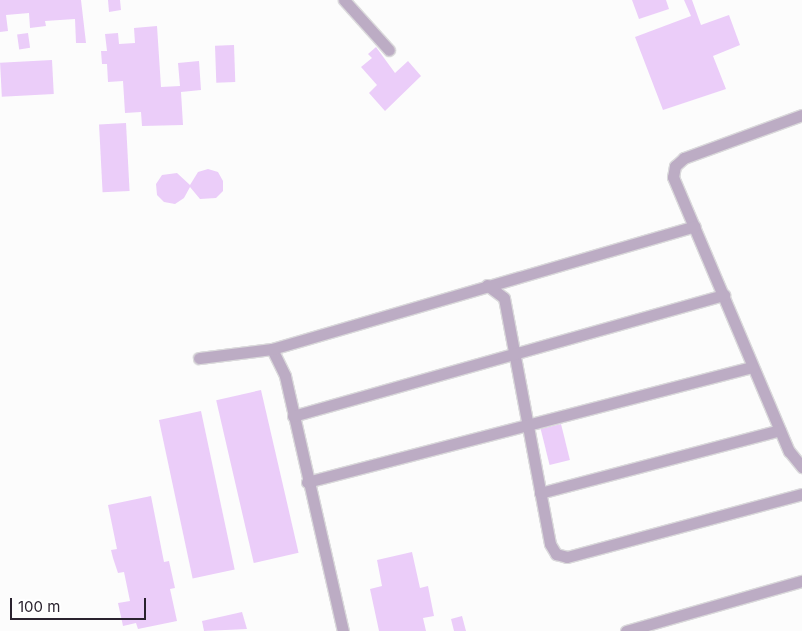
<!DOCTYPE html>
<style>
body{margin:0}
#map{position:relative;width:802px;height:631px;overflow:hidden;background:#fcfcfc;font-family:Inter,sans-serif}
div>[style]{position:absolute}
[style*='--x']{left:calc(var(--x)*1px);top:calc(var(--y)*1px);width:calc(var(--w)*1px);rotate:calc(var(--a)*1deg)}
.building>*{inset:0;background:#ebcdf9;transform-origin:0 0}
.roads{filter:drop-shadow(1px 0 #dad9db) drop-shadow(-1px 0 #dad9db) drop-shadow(0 1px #dad9db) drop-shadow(0 -1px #dad9db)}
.minor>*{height:11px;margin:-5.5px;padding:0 5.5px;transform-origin:5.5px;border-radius:5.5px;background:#bcacc4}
span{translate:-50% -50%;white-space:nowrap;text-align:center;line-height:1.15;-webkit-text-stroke:4px #fff;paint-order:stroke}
.scale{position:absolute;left:10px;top:598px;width:136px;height:22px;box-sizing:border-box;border:2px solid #2a222e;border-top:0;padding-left:6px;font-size:15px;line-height:18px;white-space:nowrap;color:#2a222e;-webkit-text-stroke:4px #fff;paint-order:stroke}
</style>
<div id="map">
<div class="building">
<i style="clip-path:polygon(0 0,81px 0,86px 43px,76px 43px,75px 19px,45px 21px,46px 26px,30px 28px,29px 13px,6px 15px,8px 31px,0 32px)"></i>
<i style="clip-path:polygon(108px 0,120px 0,121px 10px,109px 12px)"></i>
<i style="clip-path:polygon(632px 0,666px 0,669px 9px,639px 19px)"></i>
<i style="clip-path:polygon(684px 0,692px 0,701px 25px,729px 15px,740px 45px,713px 56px,726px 89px,663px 110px,635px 37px,691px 16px)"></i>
<i style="clip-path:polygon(157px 26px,161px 87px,180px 86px,178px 63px,199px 61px,201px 90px,181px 92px,183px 125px,142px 126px,141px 112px,125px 113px,123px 81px,108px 82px,107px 64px,102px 64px,101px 51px,107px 51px,105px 34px,118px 33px,119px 44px,135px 43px,134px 28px)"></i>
<i style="left:28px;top:33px;width:15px;height:11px;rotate:82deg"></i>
<i style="left:234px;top:45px;width:37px;height:19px;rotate:88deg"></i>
<i style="clip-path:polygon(376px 47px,395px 73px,408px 61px,421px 76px,385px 111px,369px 93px,377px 85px,361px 67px,372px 58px,368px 54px)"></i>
<i style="left:52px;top:60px;width:34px;height:52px;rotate:87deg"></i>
<i style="left:126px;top:123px;width:68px;height:27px;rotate:87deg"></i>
<i style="clip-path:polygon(208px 169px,218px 172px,223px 181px,223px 191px,216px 198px,200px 199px,190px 187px,184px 198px,175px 204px,164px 202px,157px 195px,156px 184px,162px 175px,177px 173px,190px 185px,198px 172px)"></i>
<i style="left:261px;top:390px;width:167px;height:46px;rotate:77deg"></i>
<i style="left:201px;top:411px;width:162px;height:43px;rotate:78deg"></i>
<i style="left:561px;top:424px;width:37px;height:21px;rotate:76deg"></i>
<i style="clip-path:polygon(151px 496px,164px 562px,169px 561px,175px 588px,170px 589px,177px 621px,138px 629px,136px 623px,123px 626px,118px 603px,130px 601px,124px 572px,118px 573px,113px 558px,111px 550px,117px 549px,108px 505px)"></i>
<i style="clip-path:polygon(412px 552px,420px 588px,428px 586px,434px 616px,423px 618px,426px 631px,379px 631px,370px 589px,382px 586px,377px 560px)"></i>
<i style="clip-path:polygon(242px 612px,247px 629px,204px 631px,202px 621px)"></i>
<i style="clip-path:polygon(462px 616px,466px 631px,454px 631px,451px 619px)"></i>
</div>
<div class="roads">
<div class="minor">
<i style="--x:344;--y:0;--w:67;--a:48"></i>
<i style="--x:802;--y:115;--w:126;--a:160"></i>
<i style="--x:684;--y:158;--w:12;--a:138"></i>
<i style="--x:675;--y:166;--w:11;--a:100"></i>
<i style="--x:673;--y:177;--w:298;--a:67.1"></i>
<i style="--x:789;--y:451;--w:21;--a:51"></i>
<i style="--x:487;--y:285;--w:21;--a:37"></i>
<i style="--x:504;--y:298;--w:250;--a:79.4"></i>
<i style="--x:550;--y:544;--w:12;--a:59"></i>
<i style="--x:556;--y:554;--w:11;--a:15"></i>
<i style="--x:567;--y:557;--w:243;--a:-15"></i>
<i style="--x:272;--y:349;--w:30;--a:64"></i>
<i style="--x:285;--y:376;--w:262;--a:77.2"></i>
<i style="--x:199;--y:358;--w:74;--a:-7"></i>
<i style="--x:272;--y:349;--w:440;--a:-16.2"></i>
<i style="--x:293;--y:416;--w:448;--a:-15.7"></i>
<i style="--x:307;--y:482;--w:460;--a:-14.5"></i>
<i style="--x:540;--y:493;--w:248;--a:-14.7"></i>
<i style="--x:626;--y:631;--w:183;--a:-15.9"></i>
</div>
</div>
<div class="scale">100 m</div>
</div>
